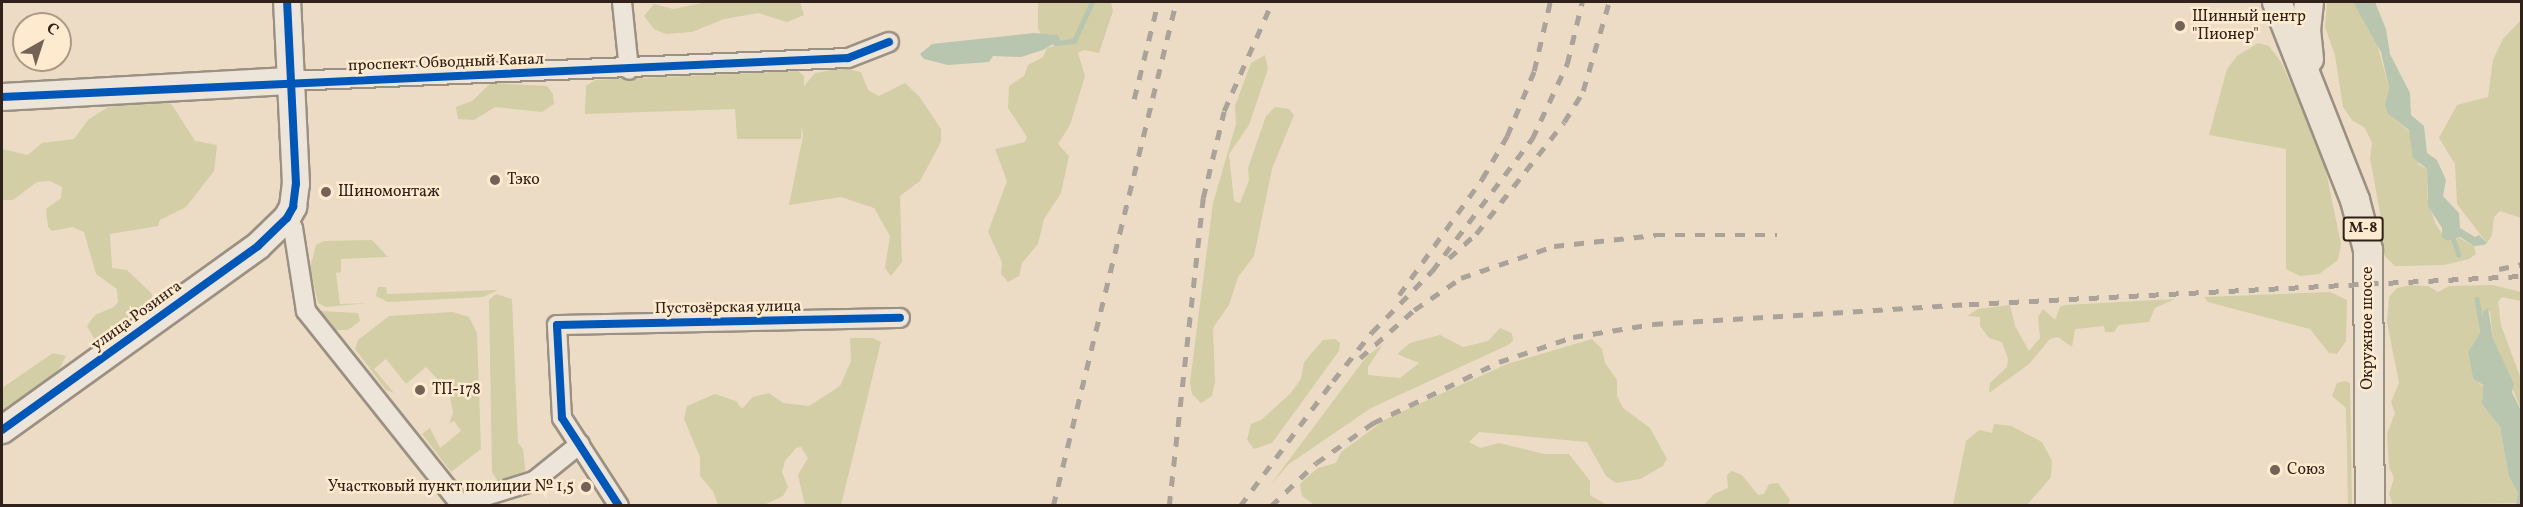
<!DOCTYPE html>
<meta charset="utf-8">
<style>
body{margin:0}
#map{position:relative;width:2523px;height:507px;overflow:hidden;background:#ecdcc5;font-family:Vollkorn,serif}
div>[style]{position:absolute}
[style*='--x']{left:calc(var(--x)*1px);top:calc(var(--y)*1px);width:calc(var(--w)*1px);rotate:calc(var(--a)*1deg)}
.green>*{inset:0;background:#d3cea6}
.water>*{inset:0;background:#b8c6b0}
.stream>*{height:4.5px;margin:-2.25px;padding:0 2.25px;transform-origin:2.25px;border-radius:2.25px;background:#b8c6b0}
.roads{filter:drop-shadow(2px 0 #9b9082) drop-shadow(-2px 0 #9b9082) drop-shadow(0 2px #9b9082) drop-shadow(0 -2px #9b9082)}
.street>*{height:18px;margin:-9px;padding:0 9px;transform-origin:9px;border-radius:9px;background:#eee5da}
.secondary>*{height:26px;margin:-13px;padding:0 13px;transform-origin:13px;border-radius:13px;background:#eee5da}
.primary>*{height:28px;margin:-14px;padding:0 14px;transform-origin:14px;border-radius:14px;background:#ebe2d4}
.rail>*{height:4.5px;margin-top:-2.25px;transform-origin:0;background:repeating-linear-gradient(90deg,#aba39a 0 10px,transparent 0 20px)}
.cycleway>*{height:8px;margin:-4px;padding:0 4px;transform-origin:4px;border-radius:4px;background:#0057b8}
.dots>*{width:16px;height:16px;translate:-50% -50%;box-sizing:border-box;border:3px solid #feeace;border-radius:50%}
span{translate:-50% -50%;white-space:nowrap;text-align:center;line-height:1.15;-webkit-text-stroke:5px #feeace;paint-order:stroke}
.shield-label span{padding:2px 4px;background:#feeace;border:2px solid;border-radius:4px;-webkit-text-stroke-width:0}
.shield-label{font-size:15px;color:#30221a;font-weight:700}
.poi-label{font-size:16px;color:#30221a}
.left{translate:0 -50%;text-align:left}
.right{translate:-100% -50%;text-align:right}
.street-label{font-size:16px;color:#30221a}
.frame{position:absolute;inset:0;border:3px solid #30221a;pointer-events:none}
.north{position:absolute;left:12px;top:12px;width:60px;height:60px;box-sizing:border-box;background:#feeace;border:2px solid #ac9a86;border-radius:50%;rotate:39deg;font-size:16px;font-weight:700;line-height:24px;text-align:center;color:#30221a}
.north::after{content:'';display:block;margin:auto;width:21px;height:27px;background:#726356;clip-path:polygon(50% 0,100% 100%,50% 72%,0 100%)}
</style>
<div id="map">
<div class="green">
<i style="clip-path:polygon(707px 2px,800px 2px,804px 15px,787px 22px,758px 13px,724px 19px,692px 32px,666px 34px,654px 29px,644px 16px,654px 4px,673px 9px)"></i>
<i style="clip-path:polygon(1038px 2px,1111px 2px,1113px 11px,1099px 53px,1084px 50px,1078px 53px,1085px 76px,1070px 125px,1058px 144px,1069px 156px,1061px 193px,1044px 219px,1038px 244px,1022px 263px,1019px 276px,1008px 282px,1001px 274px,1002px 262px,988px 232px,1007px 181px,995px 149px,1025px 142px,1027px 137px,1008px 108px,1009px 86px,1024px 76px,1028px 65px,1043px 57px,1047px 48px,1058px 45px,1058px 35px,1041px 34px,1038px 29px)"></i>
<i style="clip-path:polygon(2327px 2px,2353px 2px,2377px 44px,2389px 88px,2385px 105px,2388px 114px,2409px 131px,2419px 165px,2427px 169px,2427px 197px,2435px 223px,2447px 241px,2459px 238px,2474px 246px,2476px 254px,2469px 259px,2444px 265px,2403px 266px,2395px 266px,2384px 255px,2378px 233px,2381px 218px,2370px 158px,2372px 143px,2365px 128px,2352px 120px,2343px 107px,2335px 55px,2325px 27px)"></i>
<i style="clip-path:polygon(2521px 20px,2521px 218px,2500px 211px,2494px 217px,2492px 235px,2487px 243px,2457px 204px,2455px 164px,2439px 138px,2457px 105px,2488px 97px,2493px 60px,2503px 39px)"></i>
<i style="clip-path:polygon(2258px 43px,2269px 46px,2281px 62px,2322px 152px,2341px 244px,2338px 260px,2319px 274px,2300px 276px,2286px 269px,2286px 149px,2209px 135px,2227px 69px,2237px 56px)"></i>
<i style="clip-path:polygon(1265px 55px,1268px 69px,1249px 125px,1229px 154px,1234px 201px,1240px 203px,1249px 180px,1248px 168px,1266px 116px,1275px 107px,1289px 109px,1294px 115px,1272px 169px,1254px 256px,1238px 277px,1229px 305px,1213px 328px,1215px 381px,1212px 396px,1201px 403px,1192px 394px,1190px 382px,1213px 203px,1236px 124px,1235px 106px,1251px 63px)"></i>
<i style="clip-path:polygon(843px 68px,861px 72px,868px 90px,879px 96px,905px 83px,919px 96px,941px 129px,941px 142px,920px 181px,900px 196px,902px 262px,891px 276px,885px 268px,890px 236px,874px 208px,841px 197px,789px 205px,803px 136px,802px 125px,801px 139px,737px 139px,735px 109px,585px 114px,586px 86px,595px 80px,798px 71px,804px 76px,804px 86px,815px 73px)"></i>
<i style="clip-path:polygon(491px 83px,547px 86px,553px 94px,554px 104px,542px 112px,495px 107px,474px 120px,458px 119px,456px 107px,472px 101px)"></i>
<i style="clip-path:polygon(161px 99px,172px 105px,195px 141px,217px 145px,214px 171px,186px 207px,160px 220px,158px 226px,110px 234px,112px 268px,127px 270px,152px 294px,153px 301px,108px 336px,95px 340px,87px 326px,95px 315px,114px 307px,118px 302px,117px 289px,96px 274px,84px 232px,72px 227px,52px 231px,48px 227px,46px 209px,61px 198px,62px 187px,50px 181px,37px 182px,13px 200px,2px 200px,2px 149px,28px 155px,42px 143px,74px 139px,88px 120px,110px 106px,150px 104px)"></i>
<i style="clip-path:polygon(372px 240px,388px 257px,341px 259px,341px 272px,336px 273px,340px 304px,369px 303px,326px 307px,318px 303px,310px 268px,316px 245px,324px 241px)"></i>
<i style="clip-path:polygon(2492px 285px,2521px 292px,2521px 301px,2502px 297px,2498px 302px,2501px 325px,2521px 379px,2521px 410px,2493px 339px,2490px 311px,2483px 312px,2481px 331px,2468px 352px,2473px 379px,2483px 386px,2482px 404px,2500px 427px,2509px 477px,2518px 493px,2517px 503px,2393px 505px,2389px 494px,2394px 478px,2389px 467px,2387px 434px,2395px 413px,2391px 402px,2399px 383px,2387px 322px,2389px 297px,2397px 288px,2411px 285px,2428px 286px,2438px 292px,2449px 286px)"></i>
<i style="clip-path:polygon(378px 287px,386px 287px,387px 294px,498px 290px,483px 297px,388px 302px,376px 296px)"></i>
<i style="clip-path:polygon(2330px 292px,2347px 300px,2346px 341px,2337px 354px,2329px 353px,2310px 329px,2208px 302px,2204px 297px)"></i>
<i style="clip-path:polygon(496px 294px,512px 299px,518px 443px,523px 449px,526px 475px,499px 483px,492px 472px,489px 300px)"></i>
<i style="clip-path:polygon(2175px 299px,2155px 308px,2149px 322px,2119px 325px,2114px 332px,2105px 332px,2104px 326px,2075px 329px,2072px 347px,2058px 337px,2050px 339px,2029px 364px,1989px 393px,1990px 383px,2007px 367px,2008px 359px,2002px 342px,1989px 338px,1980px 326px,1980px 317px,1967px 316px,1978px 309px,2010px 305px,2015px 326px,2029px 351px,2040px 338px,2038px 317px,2043px 309px,2055px 320px,2060px 307px,2065px 305px)"></i>
<i style="clip-path:polygon(320px 311px,358px 313px,360px 321px,348px 330px,335px 330px)"></i>
<i style="clip-path:polygon(453px 312px,469px 317px,477px 333px,481px 449px,451px 472px,422px 434px,430px 428px,440px 448px,461px 431px,454px 421px,449px 424px,453px 413px,449px 391px,426px 367px,406px 384px,386px 359px,374px 369px,394px 393px,386px 390px,355px 349px,358px 340px,389px 316px)"></i>
<i style="clip-path:polygon(1500px 328px,1512px 333px,1513px 341px,1508px 345px,1371px 408px,1289px 464px,1271px 484px,1366px 357px,1383px 344px,1368px 367px,1368px 375px,1400px 378px,1419px 363px,1397px 354px,1410px 343px,1440px 335px,1463px 347px,1488px 341px)"></i>
<i style="clip-path:polygon(850px 338px,873px 338px,881px 342px,841px 505px,805px 505px,798px 475px,808px 458px,801px 447px,796px 448px,785px 461px,782px 472px,788px 487px,783px 496px,764px 505px,718px 505px,713px 491px,700px 476px,700px 457px,684px 419px,687px 406px,715px 394px,736px 401px,742px 409px,753px 397px,769px 393px,783px 403px,809px 406px,840px 386px,851px 361px)"></i>
<i style="clip-path:polygon(1335px 339px,1340px 343px,1339px 351px,1272px 443px,1254px 449px,1247px 440px,1251px 424px,1261px 420px,1290px 394px,1301px 379px,1304px 362px,1323px 340px)"></i>
<i style="clip-path:polygon(1592px 339px,1602px 349px,1605px 363px,1617px 380px,1617px 396px,1623px 408px,1650px 428px,1667px 459px,1663px 466px,1640px 479px,1616px 483px,1606px 476px,1587px 442px,1479px 432px,1469px 442px,1480px 448px,1499px 443px,1544px 454px,1569px 454px,1590px 481px,1590px 495px,1607px 505px,1316px 506px,1302px 496px,1300px 484px,1304px 480px,1318px 468px,1336px 463px,1341px 452px,1386px 419px,1507px 364px)"></i>
<i style="clip-path:polygon(53px 353px,66px 356px,56px 375px,2px 413px,2px 388px)"></i>
<i style="clip-path:polygon(2345px 381px,2350px 383px,2352px 505px,2348px 505px,2346px 408px,2332px 396px,2337px 383px)"></i>
<i style="clip-path:polygon(1994px 424px,2011px 426px,2042px 442px,2052px 461px,2051px 477px,2027px 505px,1953px 505px,1966px 441px,1979px 430px,1992px 433px)"></i>
<i style="clip-path:polygon(1732px 471px,1742px 475px,1758px 495px,1764px 494px,1769px 484px,1778px 483px,1790px 500px,1788px 505px,1704px 505px,1714px 494px,1728px 488px,1727px 475px)"></i>
</div>
<div class="water">
<i style="clip-path:polygon(2353px 2px,2375px 2px,2386px 29px,2390px 54px,2410px 93px,2411px 115px,2424px 126px,2427px 153px,2437px 160px,2446px 180px,2443px 196px,2459px 213px,2460px 228px,2475px 237px,2479px 235px,2487px 243px,2484px 245px,2474px 246px,2460px 237px,2447px 241px,2442px 237px,2442px 228px,2428px 206px,2427px 169px,2413px 158px,2409px 130px,2388px 114px,2385px 105px,2389px 88px,2381px 52px)"></i>
<i style="clip-path:polygon(1034px 33px,1058px 35px,1060px 40px,1043px 50px,1021px 57px,993px 56px,989px 62px,948px 65px,924px 59px,920px 54px,932px 44px)"></i>
<i style="clip-path:polygon(2488px 308px,2493px 339px,2514px 384px,2512px 392px,2521px 411px,2521px 505px,2516px 505px,2518px 493px,2509px 477px,2500px 427px,2482px 404px,2483px 385px,2473px 379px,2468px 352px,2481px 331px,2483px 312px)"></i>
</div>
<div class="stream">
<i style="--x:1055;--y:43;--w:19;--a:-6"></i>
<i style="--x:1074;--y:41;--w:43;--a:-65.2"></i>
<i style="--x:2452;--y:235;--w:21;--a:71"></i>
<i style="--x:2477;--y:299;--w:35;--a:80"></i>
</div>
<div class="roads">
<div class="street">
<i style="--x:622;--y:2;--w:68;--a:84.1"></i>
<i style="--x:289;--y:81;--w:559;--a:-2.36"></i>
<i style="--x:848;--y:58;--w:44;--a:-21.3"></i>
<i style="--x:285;--y:222;--w:10;--a:37"></i>
<i style="--x:293;--y:228;--w:84;--a:81.1"></i>
<i style="--x:306;--y:311;--w:247;--a:51.4"></i>
<i style="--x:460;--y:504;--w:77;--a:-17.3"></i>
<i style="--x:534;--y:481;--w:59;--a:-38.8"></i>
<i style="--x:619;--y:506;--w:105;--a:-122.9"></i>
<i style="--x:562;--y:418;--w:93;--a:-93.1"></i>
<i style="--x:557;--y:325;--w:343;--a:-1.2"></i>
</div>
<div class="secondary">
<i style="--x:2;--y:97;--w:287;--a:-3.2"></i>
<i style="--x:2;--y:430;--w:315;--a:-35.7"></i>
<i style="--x:258;--y:246;--w:40;--a:-44"></i>
<i style="--x:287;--y:218;--w:13;--a:-61"></i>
<i style="--x:293;--y:207;--w:23;--a:-83"></i>
<i style="--x:296;--y:184;--w:182;--a:-92.8"></i>
</div>
<div class="primary">
<i style="--x:2277;--y:2;--w:213;--a:68.5"></i>
<i style="--x:2355;--y:200;--w:52;--a:75.4"></i>
<i style="--x:2368;--y:250;--w:256;--a:89.6"></i>
<i style="--x:2309;--y:2;--w:28;--a:96"></i>
<i style="--x:2306;--y:30;--w:29;--a:84"></i>
</div>
</div>
<div class="rail">
<i style="--x:1134;--y:99;--w:100;--a:-76.1"></i>
<i style="--x:1449;--y:258;--w:36;--a:-42"></i>
<i style="--x:1476;--y:234;--w:142;--a:-51.8"></i>
<i style="--x:1564;--y:122;--w:36;--a:-58"></i>
<i style="--x:1583;--y:91;--w:93;--a:-73.7"></i>
<i style="--x:2499;--y:269;--w:24;--a:-12"></i>
<i style="--x:1399;--y:295;--w:143;--a:-54.4"></i>
<i style="--x:1482;--y:179;--w:50;--a:-59.8"></i>
<i style="--x:1507;--y:136;--w:70;--a:-67.4"></i>
<i style="--x:1534;--y:71;--w:71;--a:-76.9"></i>
<i style="--x:1360;--y:358;--w:72;--a:-41.6"></i>
<i style="--x:1414;--y:310;--w:57;--a:-34.2"></i>
<i style="--x:1461;--y:278;--w:98;--a:-19"></i>
<i style="--x:1554;--y:246;--w:102;--a:-6.2"></i>
<i style="--x:1655;--y:235;--w:122;--a:0"></i>
<i style="--x:1053;--y:506;--w:519;--a:-76.29"></i>
<i style="--x:1169;--y:506;--w:310;--a:-83.7"></i>
<i style="--x:1203;--y:198;--w:89;--a:-76.4"></i>
<i style="--x:1224;--y:111;--w:119;--a:-66.2"></i>
<i style="--x:1240;--y:506;--w:156;--a:-53.4"></i>
<i style="--x:1333;--y:381;--w:63;--a:-51.5"></i>
<i style="--x:1372;--y:332;--w:86;--a:-45.5"></i>
<i style="--x:1432;--y:271;--w:166;--a:-52.9"></i>
<i style="--x:1532;--y:139;--w:83;--a:-65"></i>
<i style="--x:1567;--y:64;--w:64;--a:-76.4"></i>
<i style="--x:1271;--y:506;--w:62;--a:-43.7"></i>
<i style="--x:1316;--y:463;--w:70;--a:-35.1"></i>
<i style="--x:1373;--y:423;--w:140;--a:-25.8"></i>
<i style="--x:1499;--y:362;--w:78;--a:-18.7"></i>
<i style="--x:1573;--y:337;--w:81;--a:-9.2"></i>
<i style="--x:1653;--y:324;--w:317;--a:-3.6"></i>
<i style="--x:1969;--y:304;--w:554;--a:-2.9"></i>
</div>
<div class="cycleway">
<i style="--x:2;--y:97;--w:847;--a:-2.64"></i>
<i style="--x:848;--y:58;--w:44;--a:-21.3"></i>
<i style="--x:2;--y:430;--w:315;--a:-35.7"></i>
<i style="--x:258;--y:246;--w:40;--a:-44"></i>
<i style="--x:287;--y:218;--w:13;--a:-61"></i>
<i style="--x:293;--y:207;--w:23;--a:-83"></i>
<i style="--x:296;--y:184;--w:182;--a:-92.8"></i>
<i style="--x:619;--y:506;--w:105;--a:-122.9"></i>
<i style="--x:562;--y:418;--w:93;--a:-93.1"></i>
<i style="--x:557;--y:325;--w:343;--a:-1.2"></i>
</div>
<div class="dots">
<i style="left:2180px;top:26px;background:#726356"></i>
<i style="left:495px;top:180px;background:#726356"></i>
<i style="left:326px;top:192px;background:#726356"></i>
<i style="left:420px;top:390px;background:#726356"></i>
<i style="left:2275px;top:470px;background:#726356"></i>
<i style="left:586px;top:487px;background:#726356"></i>
</div>
<div class="shield-label">
<span style="left:2363px;top:229px">М-8</span>
</div>
<div class="poi-label">
<span class="left" style="left:2192px;top:26px">Шинный центр<br>"Пионер"</span>
<span class="left" style="left:507px;top:180px">Тэко</span>
<span class="left" style="left:338px;top:192px">Шиномонтаж</span>
<span class="left" style="left:432px;top:390px">ТП-178</span>
<span class="left" style="left:2287px;top:470px">Союз</span>
<span class="right" style="left:574px;top:487px">Участковый пункт полиции № 1,5</span>
</div>
<div class="street-label">
<span style="left:446px;top:63px;rotate:-2deg">проспект Обводный Канал</span>
<span style="left:728px;top:308px;rotate:-1deg">Пустозёрская улица</span>
<span style="left:137px;top:316px;rotate:-36deg">улица Розинга</span>
<span style="left:2368px;top:328px;rotate:-90deg">Окружное шоссе</span>
</div>
<div class="frame"></div>
<div class="north">С</div>
</div>
